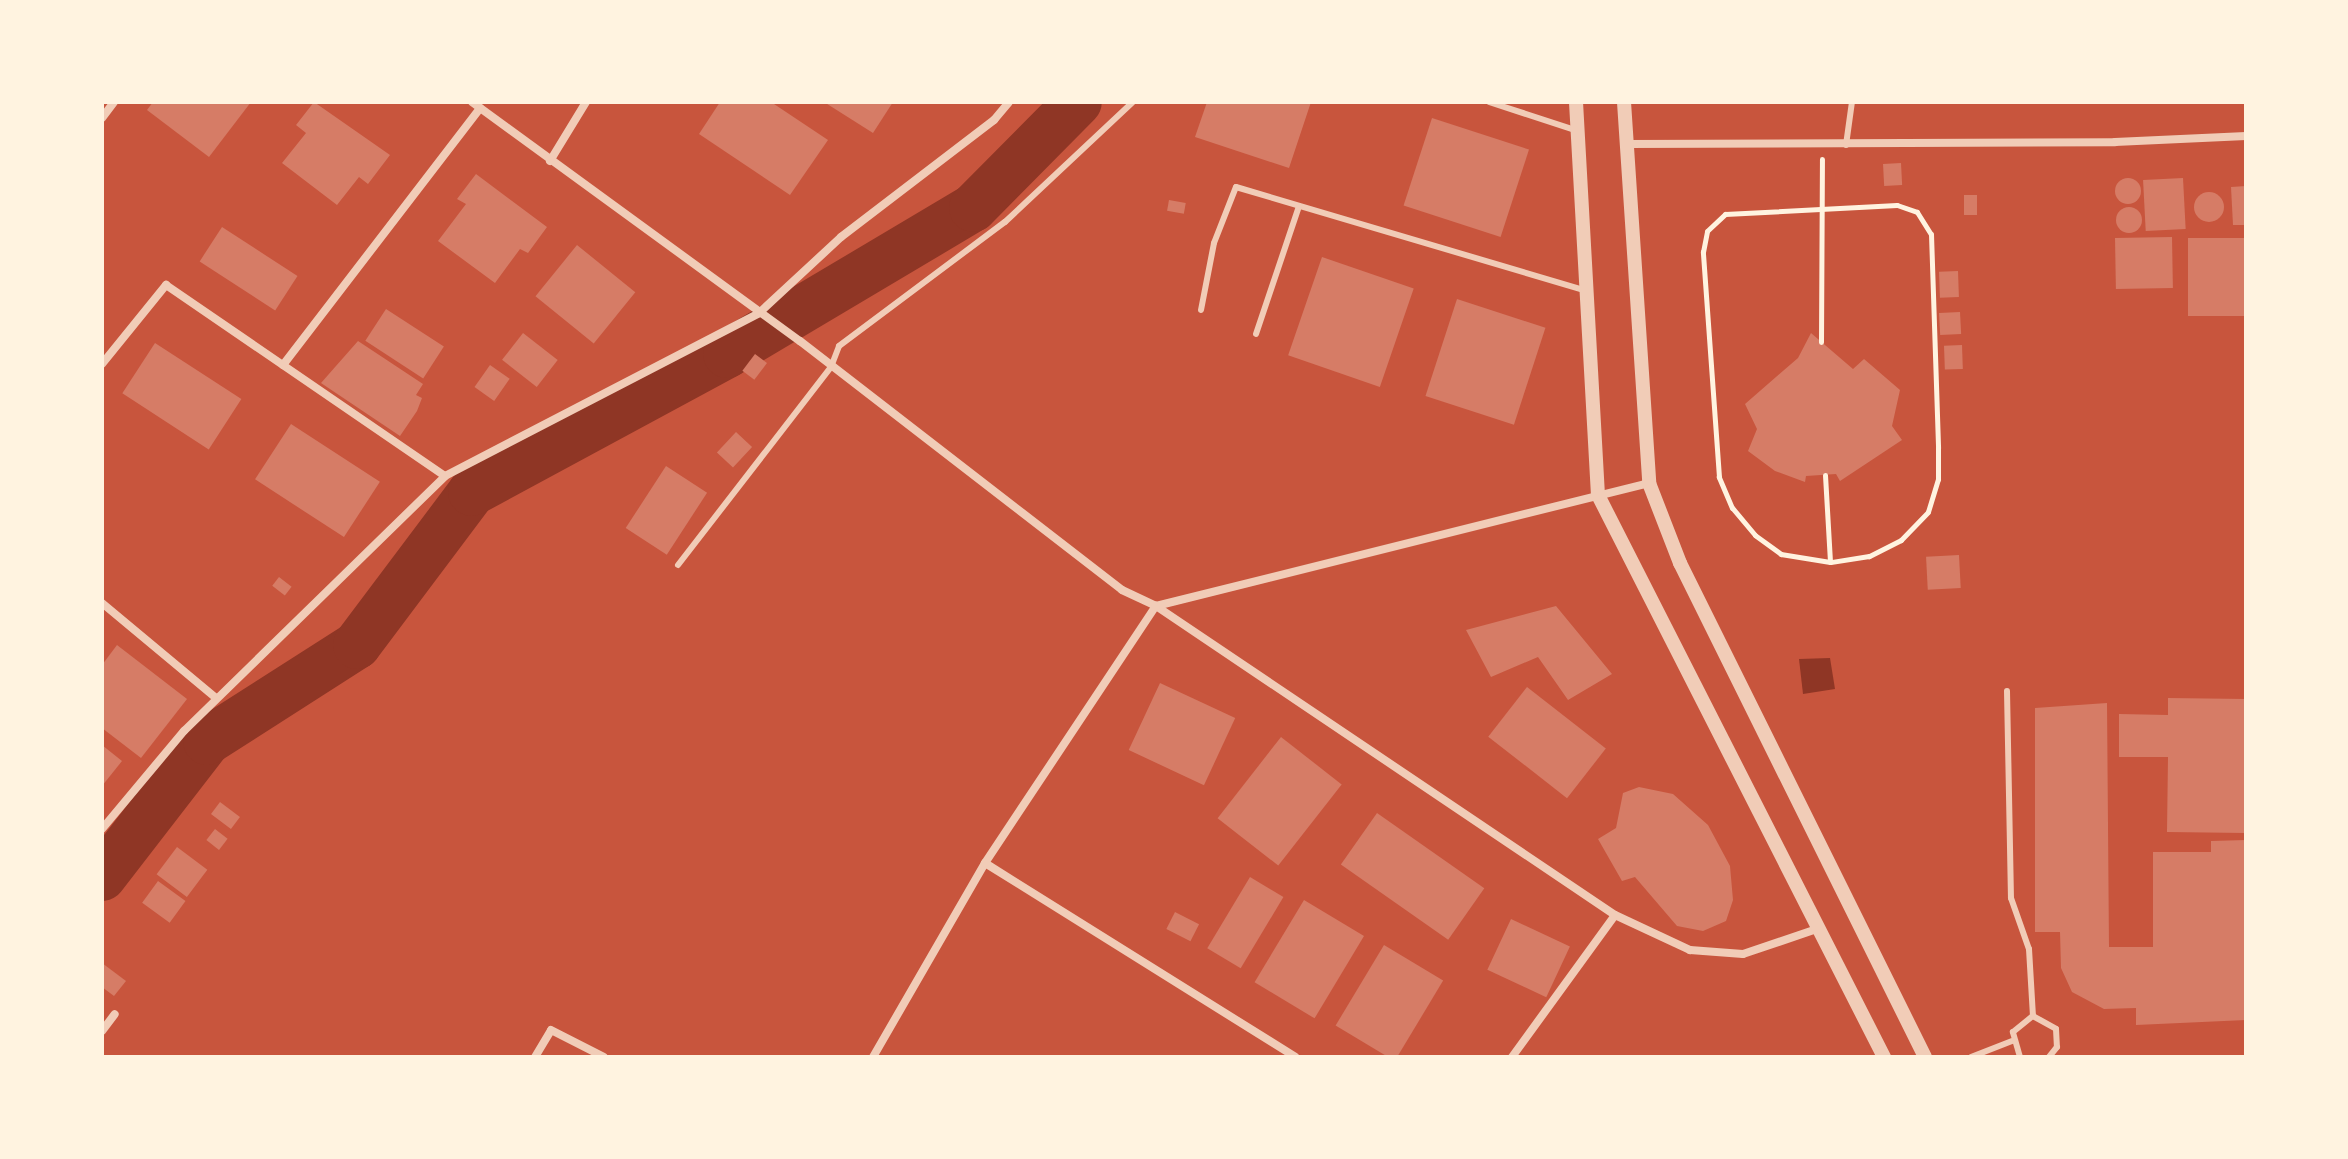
<!DOCTYPE html>
<style>
body{margin:0}
#map{position:relative;width:2348px;height:1159px;overflow:hidden;background:#c8553d;font-family:"Sofia Sans Condensed",sans-serif}
div>[style]{position:absolute}
[style*='--x']{left:calc(var(--x)*1px);top:calc(var(--y)*1px);width:calc(var(--w)*1px);rotate:calc(var(--a)*1deg)}
.water>*{inset:0;background:#8f3625}
.river>*{height:48px;margin:-24px;padding:0 24px;transform-origin:24px;border-radius:24px;background:#8f3625}
.building>*{inset:0;background:#d67c66;transform-origin:0 0}
.round{border-radius:50%}
.path>*{height:5px;margin:-2.5px;padding:0 2.5px;transform-origin:2.5px;border-radius:2.5px;background:#fff3e0}
.service>*{height:6px;margin:-3px;padding:0 3px;transform-origin:3px;border-radius:3px;background:#f1ccb7}
.minor>*{height:8px;margin:-4px;padding:0 4px;transform-origin:4px;border-radius:4px;background:#f1ccb7}
.tertiary>*{height:14px;margin:-7px;padding:0 7px;transform-origin:7px;border-radius:7px;background:#f1ccb7}
span{translate:-50% -50%;white-space:nowrap;text-align:center;line-height:1.15;-webkit-text-stroke:8px #fff3e0;paint-order:stroke}
.frame{position:absolute;inset:0;border:104px solid #fff3e0;pointer-events:none}
</style>
<div id="map">
<div class="water">
<i style="clip-path:polygon(1830px 658px,1835px 689px,1803px 694px,1799px 659px)"></i>
</div>
<div class="river">
<i style="--x:102;--y:877;--w:172;--a:-52.3"></i>
<i style="--x:207;--y:741;--w:178;--a:-32.6"></i>
<i style="--x:357;--y:645;--w:191;--a:-53.1"></i>
<i style="--x:472;--y:492;--w:290;--a:-28.4"></i>
<i style="--x:727;--y:354;--w:286;--a:-30.7"></i>
<i style="--x:973;--y:208;--w:149;--a:-45.3"></i>
</div>
<div class="building">
<i style="clip-path:polygon(153px 102px,251px 102px,209px 157px,147px 110px)"></i>
<i style="clip-path:polygon(314px 102px,390px 155px,368px 184px,359px 177px,337px 205px,282px 163px,306px 133px,296px 125px)"></i>
<i style="clip-path:polygon(720px 102px,771px 102px,828px 140px,790px 195px,699px 134px)"></i>
<i style="clip-path:polygon(824px 102px,893px 102px,873px 133px)"></i>
<i style="clip-path:polygon(1207px 102px,1311px 102px,1289px 168px,1195px 137px)"></i>
<i style="left:1432px;top:118px;width:102px;height:92px;rotate:18deg"></i>
<i style="left:1901px;top:163px;width:22px;height:18px;rotate:87deg"></i>
<i style="clip-path:polygon(476px 174px,547px 227px,528px 253px,520px 249px,495px 283px,438px 241px,466px 204px,457px 199px)"></i>
<i style="left:2183px;top:178px;width:51px;height:40px;rotate:87deg"></i>
<i class="round" style="left:2115px;top:178px;width:26px;height:26px"></i>
<i style="clip-path:polygon(2246px 186px,2246px 225px,2233px 225px,2231px 187px)"></i>
<i class="round" style="left:2194px;top:192px;width:30px;height:30px"></i>
<i style="left:1964px;top:195px;width:13px;height:20px"></i>
<i style="left:1169px;top:200px;width:17px;height:11px;rotate:10deg"></i>
<i class="round" style="left:2116px;top:207px;width:26px;height:26px"></i>
<i style="left:222px;top:227px;width:90px;height:41px;rotate:33deg"></i>
<i style="left:2172px;top:237px;width:51px;height:57px;rotate:89deg"></i>
<i style="left:2246px;top:238px;width:78px;height:58px;rotate:90deg"></i>
<i style="left:577px;top:245px;width:75px;height:66px;rotate:39deg"></i>
<i style="left:1322px;top:257px;width:97px;height:104px;rotate:19deg"></i>
<i style="left:1958px;top:271px;width:26px;height:19px;rotate:88deg"></i>
<i style="left:1457px;top:299px;width:93px;height:102px;rotate:18deg"></i>
<i style="left:386px;top:309px;width:69px;height:38px;rotate:33deg"></i>
<i style="left:1960px;top:312px;width:22px;height:21px;rotate:87deg"></i>
<i style="left:523px;top:333px;width:44px;height:34px;rotate:38deg"></i>
<i style="clip-path:polygon(1811px 333px,1853px 369px,1864px 359px,1900px 390px,1892px 426px,1902px 440px,1840px 481px,1836px 474px,1806px 476px,1805px 482px,1775px 471px,1748px 451px,1757px 429px,1745px 404px,1798px 358px)"></i>
<i style="clip-path:polygon(358px 341px,423px 384px,416px 395px,422px 398px,417px 411px,400px 436px,321px 383px)"></i>
<i style="left:155px;top:343px;width:103px;height:60px;rotate:33deg"></i>
<i style="left:1962px;top:345px;width:24px;height:18px;rotate:88deg"></i>
<i style="left:755px;top:354px;width:15px;height:21px;rotate:37deg"></i>
<i style="left:490px;top:365px;width:24px;height:27px;rotate:35deg"></i>
<i style="left:291px;top:424px;width:106px;height:66px;rotate:33deg"></i>
<i style="left:736px;top:432px;width:22px;height:28px;rotate:43deg"></i>
<i style="left:666px;top:466px;width:49px;height:74px;rotate:33deg"></i>
<i style="left:1959px;top:555px;width:33px;height:33px;rotate:87deg"></i>
<i style="left:279px;top:577px;width:16px;height:11px;rotate:38deg"></i>
<i style="clip-path:polygon(1556px 606px,1612px 674px,1568px 700px,1538px 657px,1491px 677px,1466px 630px)"></i>
<i style="clip-path:polygon(117px 645px,187px 699px,141px 758px,102px 728px,102px 665px)"></i>
<i style="left:1160px;top:683px;width:83px;height:74px;rotate:25deg"></i>
<i style="left:1527px;top:687px;width:100px;height:63px;rotate:38deg"></i>
<i style="clip-path:polygon(2168px 698px,2246px 699px,2246px 833px,2167px 832px,2168px 757px,2119px 757px,2119px 714px,2168px 715px)"></i>
<i style="clip-path:polygon(2107px 703px,2109px 947px,2153px 947px,2153px 852px,2211px 852px,2211px 841px,2246px 840px,2246px 1020px,2136px 1025px,2136px 1008px,2104px 1009px,2072px 992px,2061px 968px,2060px 932px,2035px 932px,2035px 708px)"></i>
<i style="left:1281px;top:737px;width:77px;height:103px;rotate:38deg"></i>
<i style="clip-path:polygon(102px 745px,122px 761px,102px 786px)"></i>
<i style="clip-path:polygon(1639px 787px,1673px 794px,1708px 825px,1730px 866px,1733px 900px,1726px 921px,1703px 931px,1677px 926px,1635px 877px,1622px 881px,1598px 839px,1616px 828px,1623px 793px)"></i>
<i style="left:220px;top:802px;width:25px;height:15px;rotate:37deg"></i>
<i style="left:1377px;top:813px;width:131px;height:63px;rotate:35deg"></i>
<i style="left:215px;top:829px;width:16px;height:14px;rotate:38deg"></i>
<i style="left:177px;top:847px;width:38px;height:34px;rotate:37deg"></i>
<i style="left:1250px;top:877px;width:39px;height:83px;rotate:31deg"></i>
<i style="left:158px;top:881px;width:34px;height:27px;rotate:36deg"></i>
<i style="left:1304px;top:900px;width:70px;height:96px;rotate:31deg"></i>
<i style="left:1175px;top:912px;width:27px;height:19px;rotate:27deg"></i>
<i style="left:1511px;top:919px;width:65px;height:56px;rotate:25deg"></i>
<i style="left:1384px;top:945px;width:69px;height:94px;rotate:31deg"></i>
<i style="clip-path:polygon(102px 963px,126px 981px,114px 996px,102px 987px)"></i>
</div>
<div class="path">
<i style="--x:1897;--y:205;--w:21;--a:19"></i>
<i style="--x:1917;--y:212;--w:26;--a:58"></i>
<i style="--x:1931;--y:234;--w:214;--a:88.1"></i>
<i style="--x:1938;--y:448;--w:31;--a:90"></i>
<i style="--x:1938;--y:479;--w:34;--a:107"></i>
<i style="--x:1928;--y:512;--w:39;--a:134"></i>
<i style="--x:1901;--y:540;--w:36;--a:153"></i>
<i style="--x:1869;--y:556;--w:39;--a:171"></i>
<i style="--x:1830;--y:562;--w:50;--a:-170.7"></i>
<i style="--x:1781;--y:554;--w:32;--a:-144"></i>
<i style="--x:1755;--y:535;--w:35;--a:-130"></i>
<i style="--x:1732;--y:508;--w:34;--a:-113"></i>
<i style="--x:1719;--y:477;--w:226;--a:-94.1"></i>
<i style="--x:1703;--y:252;--w:21;--a:-79"></i>
<i style="--x:1707;--y:231;--w:25;--a:-43"></i>
<i style="--x:1725;--y:214;--w:172;--a:-3"></i>
<i style="--x:1821;--y:342;--w:183;--a:-89.7"></i>
<i style="--x:1825;--y:475;--w:87;--a:86.7"></i>
</div>
<div class="service">
<i style="--x:1489;--y:102;--w:94;--a:18"></i>
<i style="--x:1846;--y:145;--w:43;--a:-82.1"></i>
<i style="--x:1201;--y:310;--w:68;--a:-79"></i>
<i style="--x:1214;--y:243;--w:60;--a:-68.6"></i>
<i style="--x:1236;--y:187;--w:363;--a:16.5"></i>
<i style="--x:1256;--y:334;--w:135;--a:-71.4"></i>
<i style="--x:678;--y:565;--w:250;--a:-52.3"></i>
<i style="--x:831;--y:367;--w:22;--a:-69"></i>
<i style="--x:839;--y:346;--w:207;--a:-36.8"></i>
<i style="--x:1005;--y:222;--w:175;--a:-43.2"></i>
<i style="--x:2007;--y:691;--w:207;--a:88.9"></i>
<i style="--x:2011;--y:898;--w:54;--a:70.6"></i>
<i style="--x:2029;--y:949;--w:67;--a:86.6"></i>
<i style="--x:1971;--y:1057;--w:44;--a:-21.3"></i>
<i style="--x:2020;--y:1057;--w:26;--a:-106"></i>
<i style="--x:2013;--y:1032;--w:26;--a:-39"></i>
<i style="--x:2033;--y:1016;--w:26;--a:29"></i>
<i style="--x:2056;--y:1029;--w:18;--a:87"></i>
<i style="--x:2057;--y:1047;--w:13;--a:129"></i>
</div>
<div class="minor">
<i style="--x:472;--y:102;--w:406;--a:36.1"></i>
<i style="--x:800;--y:341;--w:407;--a:37.7"></i>
<i style="--x:1122;--y:590;--w:38;--a:25"></i>
<i style="--x:1156;--y:606;--w:553;--a:33.95"></i>
<i style="--x:1615;--y:915;--w:83;--a:25"></i>
<i style="--x:1690;--y:950;--w:53;--a:4.3"></i>
<i style="--x:1743;--y:954;--w:81;--a:-18.7"></i>
<i style="--x:102;--y:118;--w:20;--a:-53"></i>
<i style="--x:1627;--y:144;--w:488;--a:-0.2"></i>
<i style="--x:2115;--y:142;--w:131;--a:-2.6"></i>
<i style="--x:550;--y:161;--w:69;--a:-58.6"></i>
<i style="--x:102;--y:364;--w:102;--a:-51"></i>
<i style="--x:166;--y:285;--w:338;--a:34.4"></i>
<i style="--x:283;--y:365;--w:324;--a:-52.5"></i>
<i style="--x:102;--y:603;--w:148;--a:39.8"></i>
<i style="--x:1156;--y:606;--w:508;--a:-14.01"></i>
<i style="--x:102;--y:829;--w:128;--a:-50.1"></i>
<i style="--x:184;--y:731;--w:365;--a:-44.3"></i>
<i style="--x:445;--y:476;--w:354;--a:-27.4"></i>
<i style="--x:759;--y:313;--w:112;--a:-42.8"></i>
<i style="--x:841;--y:237;--w:193;--a:-37.4"></i>
<i style="--x:994;--y:120;--w:23;--a:-50"></i>
<i style="--x:985;--y:863;--w:366;--a:32"></i>
<i style="--x:102;--y:1031;--w:21;--a:-53"></i>
<i style="--x:535;--y:1057;--w:31;--a:-59"></i>
<i style="--x:551;--y:1030;--w:59;--a:27"></i>
<i style="--x:873;--y:1057;--w:224;--a:-60"></i>
<i style="--x:985;--y:863;--w:309;--a:-56.4"></i>
<i style="--x:1512;--y:1057;--w:175;--a:-54"></i>
</div>
<div class="tertiary">
<i style="--x:1576;--y:102;--w:394;--a:86.8"></i>
<i style="--x:1598;--y:495;--w:631;--a:63.03"></i>
<i style="--x:1624;--y:102;--w:382;--a:86.2"></i>
<i style="--x:1649;--y:483;--w:86;--a:68.8"></i>
<i style="--x:1680;--y:563;--w:551;--a:63.62"></i>
</div>
<div class="frame"></div>
</div>
